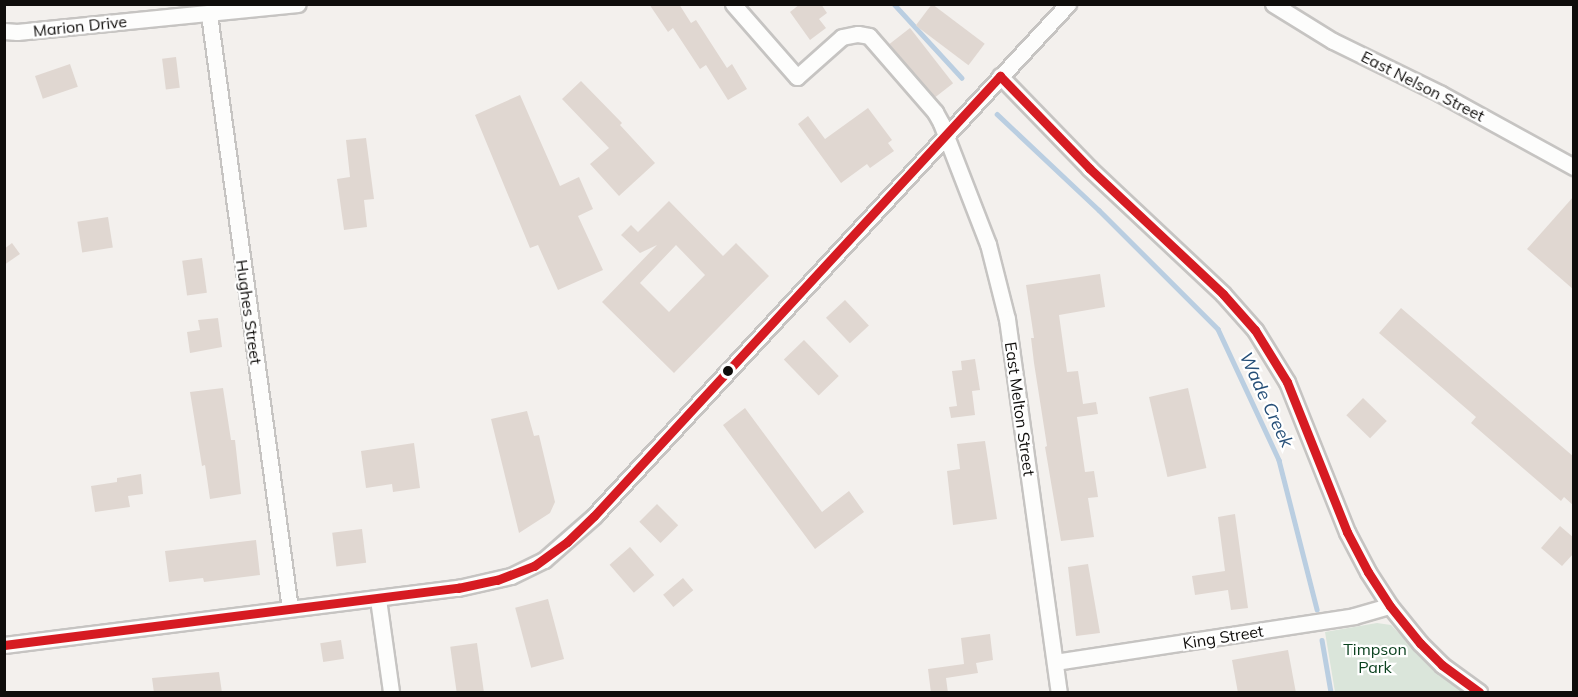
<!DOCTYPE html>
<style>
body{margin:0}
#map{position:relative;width:1578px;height:697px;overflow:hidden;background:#f3f0ed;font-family:Mulish,sans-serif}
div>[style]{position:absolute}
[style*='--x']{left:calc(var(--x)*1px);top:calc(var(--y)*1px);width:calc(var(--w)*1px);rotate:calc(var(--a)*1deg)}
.green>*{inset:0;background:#dae5da}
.stream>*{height:4.5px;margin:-2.25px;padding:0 2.25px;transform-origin:2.25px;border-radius:2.25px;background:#bacee1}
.building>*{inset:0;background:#e0d7d1;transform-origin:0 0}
.roads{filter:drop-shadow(2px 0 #c6c4c2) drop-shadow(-2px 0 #c6c4c2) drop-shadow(0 2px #c6c4c2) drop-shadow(0 -2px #c6c4c2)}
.minor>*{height:15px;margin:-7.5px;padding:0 7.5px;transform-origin:7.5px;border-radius:7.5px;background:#fdfdfc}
.bus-1>*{height:9px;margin:-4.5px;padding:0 4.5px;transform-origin:4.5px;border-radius:4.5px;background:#d61b22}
.dots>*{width:16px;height:16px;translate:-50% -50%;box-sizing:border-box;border:3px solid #fff;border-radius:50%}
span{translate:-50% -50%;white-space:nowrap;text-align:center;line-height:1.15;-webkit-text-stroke:4.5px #fff;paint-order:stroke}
.street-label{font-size:16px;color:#0f0d0b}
.park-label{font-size:16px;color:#0b421f}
.water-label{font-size:18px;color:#254e77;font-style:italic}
.frame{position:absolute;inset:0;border:6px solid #0f0d0b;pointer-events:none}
</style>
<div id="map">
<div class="green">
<i style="clip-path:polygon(1377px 623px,1391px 625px,1436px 671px,1463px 692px,1335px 692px,1325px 632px)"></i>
</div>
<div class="stream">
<i style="--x:894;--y:4;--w:100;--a:47.4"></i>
<i style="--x:997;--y:114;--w:140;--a:43.3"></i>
<i style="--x:1099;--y:210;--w:168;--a:45"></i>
<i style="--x:1218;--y:329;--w:145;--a:65"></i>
<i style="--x:1279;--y:460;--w:154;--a:75.7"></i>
<i style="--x:1322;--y:640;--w:53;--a:80.2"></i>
</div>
<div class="building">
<i style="clip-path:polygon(649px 4px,679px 4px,691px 23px,696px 20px,727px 68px,732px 64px,747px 89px,728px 100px,706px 65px,700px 69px,673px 28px,668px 32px)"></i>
<i style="clip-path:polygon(800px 4px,821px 4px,827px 13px,819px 19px,826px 28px,810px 40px,790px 12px)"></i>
<i style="left:932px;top:4px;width:66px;height:27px;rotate:37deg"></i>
<i style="left:910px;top:28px;width:70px;height:26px;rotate:52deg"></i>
<i style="left:176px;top:57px;width:31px;height:14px;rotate:83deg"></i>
<i style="left:70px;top:64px;width:24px;height:37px;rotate:71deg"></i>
<i style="clip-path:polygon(581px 81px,622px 123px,620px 125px,655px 163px,619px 196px,590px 164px,609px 148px,562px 99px)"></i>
<i style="clip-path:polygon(520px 95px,560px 186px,579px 177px,593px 209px,578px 216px,603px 270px,558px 290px,538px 245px,530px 248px,475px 115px)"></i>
<i style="clip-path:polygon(868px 108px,892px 140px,888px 143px,894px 151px,870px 168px,867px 164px,841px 183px,798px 124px,808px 116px,825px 139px)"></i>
<i style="clip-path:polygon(366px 138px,374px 199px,364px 200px,367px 227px,344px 230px,337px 179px,350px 177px,346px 140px)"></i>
<i style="clip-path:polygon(1574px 196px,1574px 290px,1527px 249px)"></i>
<i style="clip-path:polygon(evenodd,669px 201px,723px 256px,736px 243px,769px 276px,674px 373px,602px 302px,657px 245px,640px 253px,621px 235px,631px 225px,638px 232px,669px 201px,676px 245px,705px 275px,669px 312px,640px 283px,676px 245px)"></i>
<i style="left:108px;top:217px;width:31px;height:31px;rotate:81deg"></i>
<i style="clip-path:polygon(12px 243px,20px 254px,4px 265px,4px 249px)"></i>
<i style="left:202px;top:258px;width:35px;height:20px;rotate:82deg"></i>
<i style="clip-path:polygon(1100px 274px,1105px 307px,1059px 315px,1067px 372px,1078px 371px,1083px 404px,1096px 402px,1098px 414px,1077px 417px,1085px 472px,1094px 471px,1098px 497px,1088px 498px,1094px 537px,1061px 541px,1045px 447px,1047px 446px,1034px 363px,1031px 338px,1034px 338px,1026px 285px)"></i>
<i style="left:845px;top:300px;width:35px;height:26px;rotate:47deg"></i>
<i style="clip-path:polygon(1401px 308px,1574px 457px,1574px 506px,1564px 497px,1561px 501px,1471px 423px,1476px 417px,1379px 333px)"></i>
<i style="clip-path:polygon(218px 318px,222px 347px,190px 353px,187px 332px,200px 330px,198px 320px)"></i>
<i style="left:804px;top:340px;width:50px;height:28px;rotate:46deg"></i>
<i style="clip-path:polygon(975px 359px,980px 390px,972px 391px,975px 415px,951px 418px,949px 407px,957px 406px,952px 371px,962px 370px,961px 361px)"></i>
<i style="clip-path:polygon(223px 388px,231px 440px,235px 440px,241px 494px,210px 499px,205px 465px,202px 466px,190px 392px)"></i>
<i style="left:1188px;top:388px;width:82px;height:40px;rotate:77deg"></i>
<i style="left:1363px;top:398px;width:33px;height:24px;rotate:44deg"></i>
<i style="clip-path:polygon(745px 408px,822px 512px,849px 491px,864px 512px,815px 549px,723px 425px)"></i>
<i style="clip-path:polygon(527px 411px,534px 436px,539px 435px,555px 502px,550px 513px,519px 533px,491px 419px)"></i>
<i style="clip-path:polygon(985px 441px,997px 519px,953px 525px,947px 471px,960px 469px,957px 444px)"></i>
<i style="clip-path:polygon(414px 443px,420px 488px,393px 492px,392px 484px,366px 488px,361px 451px)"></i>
<i style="clip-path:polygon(141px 474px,143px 494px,128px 496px,130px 507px,95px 512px,91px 486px,117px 482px,117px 478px)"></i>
<i style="left:657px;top:504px;width:30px;height:25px;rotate:45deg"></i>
<i style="clip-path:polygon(1235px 514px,1248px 608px,1231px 610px,1228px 590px,1195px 595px,1192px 576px,1225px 571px,1218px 517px)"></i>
<i style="clip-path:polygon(1560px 526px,1574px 538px,1574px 553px,1562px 566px,1541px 548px)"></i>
<i style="left:362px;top:529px;width:34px;height:30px;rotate:83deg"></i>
<i style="clip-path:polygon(256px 540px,260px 575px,204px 582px,203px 578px,169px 582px,165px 551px)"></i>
<i style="left:630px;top:547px;width:37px;height:27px;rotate:49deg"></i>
<i style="clip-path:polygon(1088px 564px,1100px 633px,1076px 636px,1068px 567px)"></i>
<i style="left:683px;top:578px;width:16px;height:26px;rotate:50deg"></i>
<i style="left:548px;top:599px;width:62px;height:34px;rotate:75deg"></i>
<i style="clip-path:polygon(990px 634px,993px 660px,976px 663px,978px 673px,946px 678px,948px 693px,931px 693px,928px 669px,964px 664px,961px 638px)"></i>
<i style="left:341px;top:640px;width:19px;height:21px;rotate:81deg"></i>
<i style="left:477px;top:643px;width:50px;height:27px;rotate:82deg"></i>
<i style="clip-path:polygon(1288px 650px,1296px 693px,1238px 693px,1232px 660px)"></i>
<i style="clip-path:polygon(219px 672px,222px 693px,154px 693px,152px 678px)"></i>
</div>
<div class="roads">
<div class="minor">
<i style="--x:733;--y:4;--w:97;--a:48.8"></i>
<i style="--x:797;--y:77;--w:60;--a:-41.6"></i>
<i style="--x:842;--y:37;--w:16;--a:-11"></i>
<i style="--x:858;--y:34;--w:11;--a:10"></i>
<i style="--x:869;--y:36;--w:101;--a:49"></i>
<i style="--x:935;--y:112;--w:13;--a:61"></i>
<i style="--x:941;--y:123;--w:130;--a:68.8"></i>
<i style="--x:988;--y:244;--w:77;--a:75.8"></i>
<i style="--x:1007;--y:319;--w:377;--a:82.1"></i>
<i style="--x:1273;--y:4;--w:70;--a:31.7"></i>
<i style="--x:1333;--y:41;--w:120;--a:26.1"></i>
<i style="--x:1441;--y:94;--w:152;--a:28.8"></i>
<i style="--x:209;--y:14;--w:600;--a:82.25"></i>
<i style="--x:4;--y:31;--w:13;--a:4"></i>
<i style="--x:17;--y:32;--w:282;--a:-5.7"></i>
<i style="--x:1000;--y:76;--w:128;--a:45.9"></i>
<i style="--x:1089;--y:168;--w:184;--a:43.2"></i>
<i style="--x:1223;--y:294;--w:48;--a:48.4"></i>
<i style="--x:1255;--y:330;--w:61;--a:58.4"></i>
<i style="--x:1287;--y:382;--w:162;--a:68.2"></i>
<i style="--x:1347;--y:532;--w:45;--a:62.3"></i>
<i style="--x:1368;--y:572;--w:40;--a:57.1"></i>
<i style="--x:1390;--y:606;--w:48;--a:51"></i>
<i style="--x:1420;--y:643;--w:31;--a:45"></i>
<i style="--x:1442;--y:665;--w:46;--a:36.1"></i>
<i style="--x:378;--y:599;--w:94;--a:82"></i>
<i style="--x:4;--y:645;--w:458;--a:-7.2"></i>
<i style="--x:458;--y:588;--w:54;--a:-12.8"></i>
<i style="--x:511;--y:576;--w:37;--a:-26"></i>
<i style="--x:544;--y:560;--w:67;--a:-41.3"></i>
<i style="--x:594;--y:516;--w:698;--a:-47.21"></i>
<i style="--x:1055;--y:662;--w:303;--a:-8.7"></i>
<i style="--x:1354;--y:616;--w:37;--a:-16"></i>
</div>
</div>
<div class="bus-1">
<i style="--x:4;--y:645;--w:458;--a:-7.2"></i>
<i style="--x:458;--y:588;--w:40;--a:-12"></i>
<i style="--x:497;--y:580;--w:40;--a:-21"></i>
<i style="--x:534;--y:566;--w:41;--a:-36"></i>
<i style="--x:567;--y:542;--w:37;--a:-44"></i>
<i style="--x:594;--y:516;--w:599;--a:-47.3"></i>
<i style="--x:1000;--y:76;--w:128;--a:45.9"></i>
<i style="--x:1089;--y:168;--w:184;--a:43.2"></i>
<i style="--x:1223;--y:294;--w:48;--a:48.4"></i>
<i style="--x:1255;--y:330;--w:61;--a:58.4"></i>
<i style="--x:1287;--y:382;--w:162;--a:68.2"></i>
<i style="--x:1347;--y:532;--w:45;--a:62.3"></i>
<i style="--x:1368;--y:572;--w:40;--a:57.1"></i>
<i style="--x:1390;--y:606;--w:48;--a:51"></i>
<i style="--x:1420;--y:643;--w:31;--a:45"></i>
<i style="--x:1442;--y:665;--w:46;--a:36.1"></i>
</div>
<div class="dots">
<i style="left:728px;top:371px;background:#0f0d0b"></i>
</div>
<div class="street-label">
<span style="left:80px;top:26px;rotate:-6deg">Marion Drive</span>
<span style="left:1423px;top:86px;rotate:27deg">East Nelson Street</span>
<span style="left:249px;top:312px;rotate:82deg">Hughes Street</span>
<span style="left:1020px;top:409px;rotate:82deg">East Melton Street</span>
<span style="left:1223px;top:637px;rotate:-9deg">King Street</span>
</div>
<div class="park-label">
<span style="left:1375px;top:658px">Timpson<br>Park</span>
</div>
<div class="water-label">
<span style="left:1266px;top:400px;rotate:65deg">Wade Creek</span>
</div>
<div class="frame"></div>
</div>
